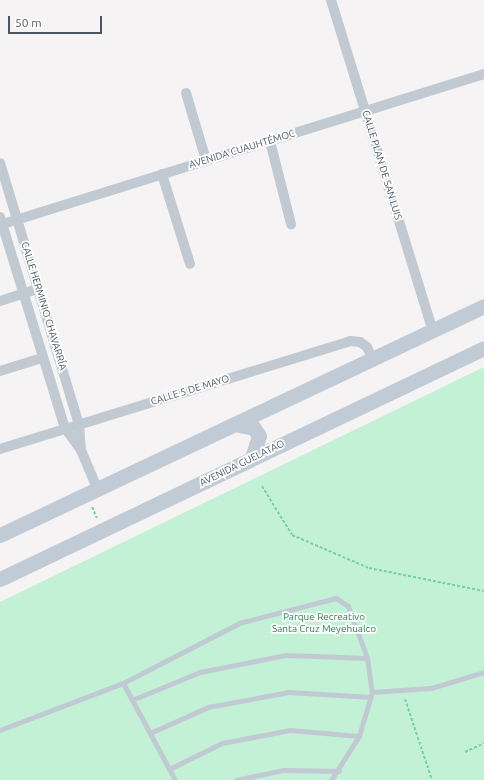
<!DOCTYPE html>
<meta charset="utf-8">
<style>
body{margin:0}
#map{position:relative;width:484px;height:780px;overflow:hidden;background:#f5f3f3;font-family:Ubuntu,sans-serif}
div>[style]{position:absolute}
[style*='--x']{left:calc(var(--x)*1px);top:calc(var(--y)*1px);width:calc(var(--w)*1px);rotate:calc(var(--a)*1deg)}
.green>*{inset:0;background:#c3f1d5}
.path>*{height:2px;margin-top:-1px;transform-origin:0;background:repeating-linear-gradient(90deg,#7ad0a6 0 3px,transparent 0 5px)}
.lane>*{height:5px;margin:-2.5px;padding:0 2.5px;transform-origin:2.5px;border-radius:2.5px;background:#c1cad2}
.street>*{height:10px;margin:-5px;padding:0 5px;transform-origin:5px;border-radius:5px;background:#c1cad2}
.secondary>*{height:15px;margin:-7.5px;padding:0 7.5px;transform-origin:7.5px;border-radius:7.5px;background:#c1cbd6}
span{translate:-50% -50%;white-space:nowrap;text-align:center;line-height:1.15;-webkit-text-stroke:3.5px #fff;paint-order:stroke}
.street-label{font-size:10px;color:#4a5661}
.park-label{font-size:10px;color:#17864f}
.scale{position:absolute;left:8px;top:16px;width:94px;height:18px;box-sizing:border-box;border:2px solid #4a5661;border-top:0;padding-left:5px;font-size:12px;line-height:14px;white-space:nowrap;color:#4a5661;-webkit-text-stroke:3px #fff;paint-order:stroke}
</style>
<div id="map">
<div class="green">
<i style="clip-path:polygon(484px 367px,484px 780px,0 780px,0 602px)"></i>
</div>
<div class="path">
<i style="--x:262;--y:486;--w:57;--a:58.5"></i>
<i style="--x:292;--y:535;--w:84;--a:23.2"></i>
<i style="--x:369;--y:568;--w:117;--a:11.3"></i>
<i style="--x:92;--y:507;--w:12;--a:66"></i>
<i style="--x:405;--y:699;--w:85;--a:71.6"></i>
<i style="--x:465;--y:752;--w:21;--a:-25"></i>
</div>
<div class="lane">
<i style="--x:123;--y:683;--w:110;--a:61.8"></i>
<i style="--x:372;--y:692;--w:59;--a:-3.9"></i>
<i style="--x:431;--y:688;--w:55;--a:-16.8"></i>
<i style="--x:132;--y:700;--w:74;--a:-22.4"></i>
<i style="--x:200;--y:672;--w:88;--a:-11.2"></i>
<i style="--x:286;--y:655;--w:81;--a:2.1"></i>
<i style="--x:0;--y:730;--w:132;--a:-20.9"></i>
<i style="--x:123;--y:683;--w:131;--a:-27.3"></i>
<i style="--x:239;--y:623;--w:100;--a:-14.5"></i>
<i style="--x:336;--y:598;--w:14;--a:34"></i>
<i style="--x:348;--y:606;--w:55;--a:69.9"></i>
<i style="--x:367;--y:658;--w:34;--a:82"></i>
<i style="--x:372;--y:692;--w:46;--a:106.5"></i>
<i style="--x:359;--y:736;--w:52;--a:122.5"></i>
<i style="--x:150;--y:733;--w:64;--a:-24.1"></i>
<i style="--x:208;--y:707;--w:82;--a:-10.5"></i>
<i style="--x:289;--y:692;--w:82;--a:3.5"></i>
<i style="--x:169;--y:769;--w:59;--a:-26.1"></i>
<i style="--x:222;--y:743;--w:69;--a:-10.8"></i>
<i style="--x:290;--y:730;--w:69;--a:5"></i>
<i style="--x:236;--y:780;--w:48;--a:-12"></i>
<i style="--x:283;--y:770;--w:56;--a:1"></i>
</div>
<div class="street">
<i style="--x:331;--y:0;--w:346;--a:72.9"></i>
<i style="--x:186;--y:93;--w:70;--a:73.4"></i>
<i style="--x:270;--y:141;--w:86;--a:75.8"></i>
<i style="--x:0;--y:163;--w:273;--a:73.2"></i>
<i style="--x:79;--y:424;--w:26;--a:86"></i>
<i style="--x:162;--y:174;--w:94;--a:72.7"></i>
<i style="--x:0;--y:217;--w:221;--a:72.9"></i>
<i style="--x:65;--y:428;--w:27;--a:54"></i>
<i style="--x:81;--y:450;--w:41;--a:67.2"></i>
<i style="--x:0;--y:225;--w:507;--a:-17.33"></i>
<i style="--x:0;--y:301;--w:40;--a:-18"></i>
<i style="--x:0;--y:371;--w:44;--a:-17.2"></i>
<i style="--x:0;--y:449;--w:367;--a:-17.1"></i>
<i style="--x:351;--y:341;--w:9;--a:6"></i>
<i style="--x:360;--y:342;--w:9;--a:36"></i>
<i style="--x:367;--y:347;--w:14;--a:65"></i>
</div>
<div class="secondary">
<i style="--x:235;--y:424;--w:19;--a:12"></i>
<i style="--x:254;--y:428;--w:9;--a:58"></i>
<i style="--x:259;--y:436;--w:23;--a:108"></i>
<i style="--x:0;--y:535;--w:535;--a:-25.32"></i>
<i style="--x:0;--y:579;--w:536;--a:-25.51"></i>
</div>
<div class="street-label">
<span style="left:242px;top:149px;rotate:-17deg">AVENIDA CUAUHTÉMOC</span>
<span style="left:382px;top:165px;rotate:73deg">CALLE PLAN DE SAN LUIS</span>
<span style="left:44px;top:306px;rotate:73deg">CALLE HERMINIO CHAVARRÍA</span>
<span style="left:190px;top:390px;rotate:-17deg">CALLE 5 DE MAYO</span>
<span style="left:242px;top:463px;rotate:-26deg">AVENIDA GUELATAO</span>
</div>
<div class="park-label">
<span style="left:324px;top:622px">Parque Recreativo<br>Santa Cruz Meyehualco</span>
</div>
<div class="scale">50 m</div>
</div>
